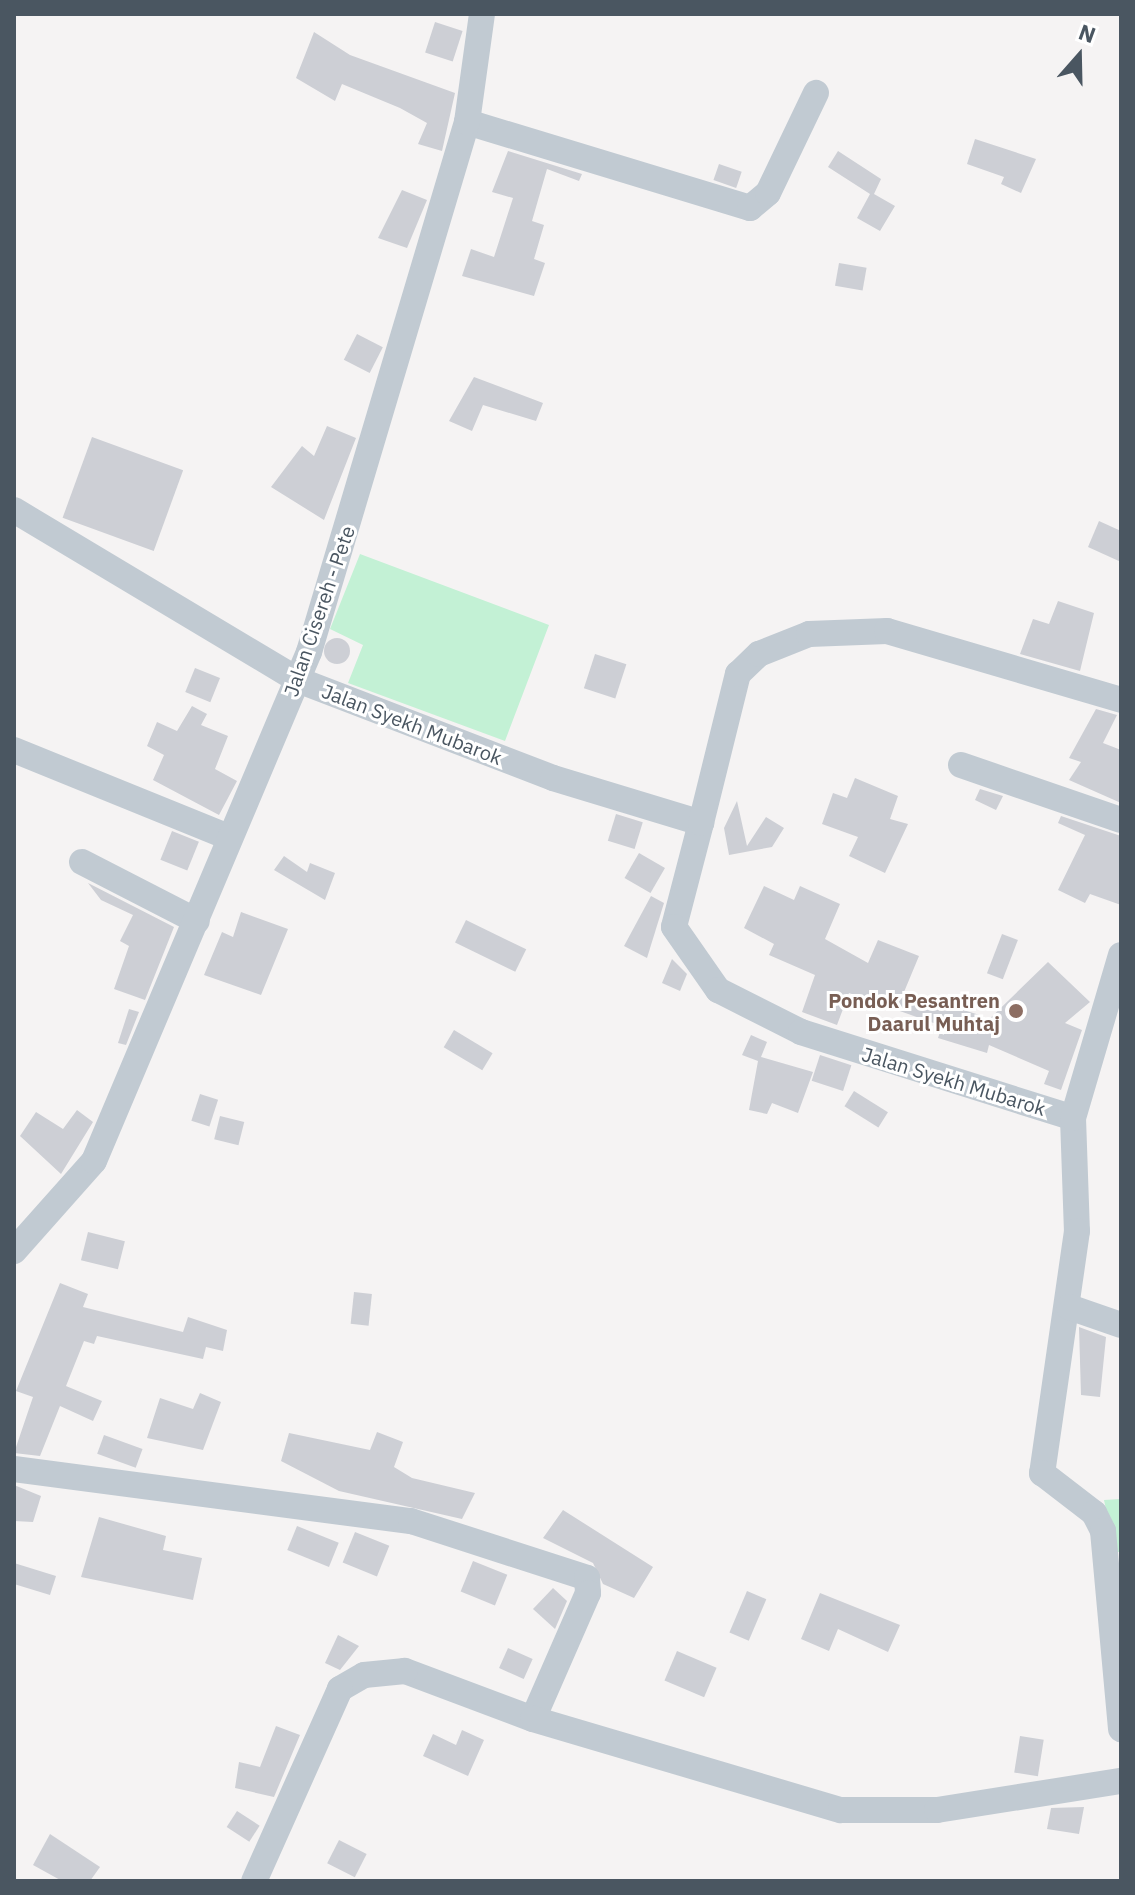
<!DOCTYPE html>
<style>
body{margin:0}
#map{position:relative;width:1135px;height:1895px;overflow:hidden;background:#f5f3f3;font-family:"IBM Plex Sans",sans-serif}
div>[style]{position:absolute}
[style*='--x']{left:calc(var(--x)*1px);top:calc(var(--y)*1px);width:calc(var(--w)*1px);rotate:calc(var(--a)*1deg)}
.green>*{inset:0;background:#c3f1d5}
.building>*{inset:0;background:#cdcfd5;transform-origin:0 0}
.round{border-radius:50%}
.minor>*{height:26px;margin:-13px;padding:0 13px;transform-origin:13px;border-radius:13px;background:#c1cad2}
.dots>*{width:22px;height:22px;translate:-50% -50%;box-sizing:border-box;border:4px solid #fff;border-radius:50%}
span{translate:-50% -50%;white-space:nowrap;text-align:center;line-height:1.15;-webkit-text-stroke:6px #fff;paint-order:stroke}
.street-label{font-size:20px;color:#4a5661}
.education-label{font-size:20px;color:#785e54;font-weight:700}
.right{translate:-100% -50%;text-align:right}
.frame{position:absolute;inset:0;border:16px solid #4a5661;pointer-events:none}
.north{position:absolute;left:1039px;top:16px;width:80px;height:80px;-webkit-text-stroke:6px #fff;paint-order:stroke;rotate:20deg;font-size:22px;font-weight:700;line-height:32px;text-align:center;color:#4a5661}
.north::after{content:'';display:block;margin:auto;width:28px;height:36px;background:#4a5661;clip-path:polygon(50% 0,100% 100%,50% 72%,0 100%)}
</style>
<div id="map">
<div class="green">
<i style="clip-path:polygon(360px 554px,549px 625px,505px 741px,348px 683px,363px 645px,330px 629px)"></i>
<i style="clip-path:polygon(1121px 1499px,1121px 1552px,1115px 1552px,1104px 1500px)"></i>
</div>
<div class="building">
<i style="left:435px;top:22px;width:29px;height:32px;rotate:18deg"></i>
<i style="clip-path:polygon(314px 32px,350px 55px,455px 93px,442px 151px,418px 144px,427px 123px,400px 108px,342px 84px,335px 101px,296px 78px)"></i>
<i style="clip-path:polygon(975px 139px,1036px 159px,1021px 193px,1001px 184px,1004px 177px,967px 164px)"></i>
<i style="clip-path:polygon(508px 151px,582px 174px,579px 181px,547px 169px,532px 221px,544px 225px,534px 259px,545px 263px,534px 296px,462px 276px,471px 249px,494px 257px,513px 198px,492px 192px)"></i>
<i style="clip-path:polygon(838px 151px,881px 179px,874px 194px,895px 206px,880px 231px,857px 218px,870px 194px,828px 167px)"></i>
<i style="left:719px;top:164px;width:24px;height:17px;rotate:19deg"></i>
<i style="clip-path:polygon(402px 190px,427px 200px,407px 248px,378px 238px)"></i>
<i style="left:839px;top:263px;width:28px;height:23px;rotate:10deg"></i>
<i style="left:357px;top:334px;width:29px;height:29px;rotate:27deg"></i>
<i style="clip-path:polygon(474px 377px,543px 403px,536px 421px,483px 405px,472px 431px,449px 421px)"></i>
<i style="clip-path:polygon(327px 426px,356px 438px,324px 520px,271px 487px,302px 446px,314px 456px)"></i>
<i style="left:92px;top:437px;width:97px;height:86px;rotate:20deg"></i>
<i style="clip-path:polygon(1099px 521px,1121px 531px,1121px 562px,1088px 547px)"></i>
<i style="clip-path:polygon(1058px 601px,1094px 613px,1080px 671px,1020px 654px,1033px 619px,1049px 624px)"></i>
<i class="round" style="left:324px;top:638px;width:26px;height:26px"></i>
<i style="left:595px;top:654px;width:33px;height:36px;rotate:18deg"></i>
<i style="left:195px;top:668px;width:27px;height:26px;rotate:22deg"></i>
<i style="clip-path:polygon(192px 706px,207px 714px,201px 725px,228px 736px,215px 769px,237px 781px,219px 815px,153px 780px,164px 755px,147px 746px,157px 722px,177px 731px)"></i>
<i style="clip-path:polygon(1096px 709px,1117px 715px,1103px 743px,1121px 750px,1121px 803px,1069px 780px,1081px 762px,1069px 758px)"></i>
<i style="clip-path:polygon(855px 778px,898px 796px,890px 819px,908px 824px,885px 873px,849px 856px,858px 837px,822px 824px,833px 793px,847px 798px)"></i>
<i style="clip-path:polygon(980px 789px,1003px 796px,996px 810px,975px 800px)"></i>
<i style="clip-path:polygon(737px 801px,747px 846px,766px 817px,784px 828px,772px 847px,729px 855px,724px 828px)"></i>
<i style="left:616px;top:814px;width:28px;height:28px;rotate:17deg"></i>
<i style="clip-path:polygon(1061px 816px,1121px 836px,1121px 905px,1090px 894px,1085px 903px,1058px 890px,1085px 835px,1058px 823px)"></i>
<i style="left:172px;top:831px;width:29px;height:31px;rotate:22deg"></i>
<i style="left:639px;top:853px;width:30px;height:29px;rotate:30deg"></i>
<i style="clip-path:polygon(284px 856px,307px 872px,310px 863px,335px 873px,325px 900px,274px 870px)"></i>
<i style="clip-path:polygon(88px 883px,174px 927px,145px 1000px,114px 989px,129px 946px,120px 941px,133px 915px,101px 900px)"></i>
<i style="clip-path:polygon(764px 886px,794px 900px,800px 886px,840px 904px,825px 939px,868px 963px,878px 940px,919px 956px,904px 992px,983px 1016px,976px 1032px,1048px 962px,1090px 1002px,1065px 1023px,1082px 1030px,1061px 1090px,1044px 1084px,1049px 1071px,989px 1045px,987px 1053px,938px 1038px,942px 1026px,849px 993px,837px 1025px,802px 1012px,815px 975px,769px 955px,774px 944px,744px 928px)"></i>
<i style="clip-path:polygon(651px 896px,664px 903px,647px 958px,624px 946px)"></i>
<i style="clip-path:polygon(241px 912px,288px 929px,261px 995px,204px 975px,222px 932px,233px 937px)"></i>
<i style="left:466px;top:920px;width:67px;height:25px;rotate:26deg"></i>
<i style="left:1002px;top:934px;width:17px;height:42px;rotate:21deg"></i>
<i style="clip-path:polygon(672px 959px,687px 974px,680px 991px,662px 983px)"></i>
<i style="clip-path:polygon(129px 1009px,139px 1012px,126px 1045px,118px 1043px)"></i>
<i style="left:454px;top:1030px;width:45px;height:20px;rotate:31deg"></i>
<i style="clip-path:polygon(751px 1035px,767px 1042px,761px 1057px,813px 1072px,798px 1113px,772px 1103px,767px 1114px,749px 1110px,758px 1061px,742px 1055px)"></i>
<i style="left:820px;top:1055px;width:33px;height:27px;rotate:18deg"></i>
<i style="left:854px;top:1091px;width:40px;height:18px;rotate:32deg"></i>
<i style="left:200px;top:1094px;width:19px;height:28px;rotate:18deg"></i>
<i style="clip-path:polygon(77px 1110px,93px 1122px,61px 1174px,20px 1136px,36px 1112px,63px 1129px)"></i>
<i style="left:220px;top:1116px;width:25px;height:24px;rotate:14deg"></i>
<i style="left:88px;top:1232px;width:38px;height:29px;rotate:14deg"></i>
<i style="clip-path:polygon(60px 1283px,88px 1294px,83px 1307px,183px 1332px,188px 1317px,227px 1330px,223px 1351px,206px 1347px,203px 1359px,97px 1336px,94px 1344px,84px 1341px,66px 1386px,102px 1401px,93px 1421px,60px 1406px,40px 1456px,14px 1453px,33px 1397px,16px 1391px)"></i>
<i style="left:354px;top:1292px;width:18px;height:32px;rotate:6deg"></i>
<i style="clip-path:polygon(1079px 1327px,1106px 1337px,1100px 1397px,1081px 1395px)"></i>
<i style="clip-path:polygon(200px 1393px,221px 1402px,203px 1450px,147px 1438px,160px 1398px,193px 1409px)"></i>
<i style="clip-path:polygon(377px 1432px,403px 1442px,394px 1467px,412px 1478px,475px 1493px,462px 1519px,339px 1491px,281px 1461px,289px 1433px,370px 1450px)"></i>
<i style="left:104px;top:1435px;width:41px;height:20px;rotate:20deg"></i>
<i style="clip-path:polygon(14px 1485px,41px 1496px,33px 1522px,14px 1521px)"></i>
<i style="clip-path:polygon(563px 1510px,653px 1567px,634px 1598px,603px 1584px,593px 1563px,543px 1538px)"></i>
<i style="clip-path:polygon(99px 1517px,166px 1536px,163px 1550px,202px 1558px,193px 1600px,81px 1577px)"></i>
<i style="left:297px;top:1526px;width:45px;height:26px;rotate:22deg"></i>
<i style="left:355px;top:1532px;width:37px;height:33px;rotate:22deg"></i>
<i style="left:473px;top:1561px;width:37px;height:33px;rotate:22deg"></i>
<i style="clip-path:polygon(14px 1563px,56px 1576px,50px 1595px,14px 1584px)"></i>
<i style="clip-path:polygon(553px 1588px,567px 1601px,555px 1629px,533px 1609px)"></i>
<i style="left:747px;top:1591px;width:21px;height:45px;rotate:23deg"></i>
<i style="clip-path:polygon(820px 1593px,900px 1625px,888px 1652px,838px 1629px,829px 1651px,801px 1639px)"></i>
<i style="clip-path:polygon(338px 1635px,359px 1646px,340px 1670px,325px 1663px)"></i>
<i style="left:508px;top:1648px;width:27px;height:22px;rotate:24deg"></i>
<i style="left:677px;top:1651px;width:43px;height:32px;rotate:23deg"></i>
<i style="clip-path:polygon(276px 1726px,300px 1735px,274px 1797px,235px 1788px,239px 1762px,260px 1767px)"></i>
<i style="clip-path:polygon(462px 1730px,484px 1740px,468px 1776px,423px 1756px,433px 1734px,456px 1745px)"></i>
<i style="left:1020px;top:1736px;width:24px;height:37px;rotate:9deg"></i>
<i style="clip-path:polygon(1084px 1807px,1079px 1834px,1047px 1829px,1051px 1808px)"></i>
<i style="left:237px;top:1811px;width:27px;height:19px;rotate:33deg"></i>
<i style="clip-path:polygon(50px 1834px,100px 1867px,90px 1881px,62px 1881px,33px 1865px)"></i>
<i style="left:339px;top:1840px;width:31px;height:26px;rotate:27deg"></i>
</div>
<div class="minor">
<i style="--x:467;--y:122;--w:296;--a:16.9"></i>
<i style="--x:750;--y:208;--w:23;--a:-40"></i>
<i style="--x:768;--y:193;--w:111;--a:-64.4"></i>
<i style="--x:14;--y:510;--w:331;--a:30.9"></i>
<i style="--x:298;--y:680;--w:273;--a:21"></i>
<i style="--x:553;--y:778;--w:155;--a:16.9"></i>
<i style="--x:701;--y:823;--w:107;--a:104.6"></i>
<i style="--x:674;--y:927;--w:77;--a:55.1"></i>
<i style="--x:718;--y:990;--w:93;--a:26.8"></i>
<i style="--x:801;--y:1032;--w:285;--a:17.5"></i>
<i style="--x:14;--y:750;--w:231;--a:22.1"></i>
<i style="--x:961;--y:765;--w:169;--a:19"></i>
<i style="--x:701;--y:823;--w:154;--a:-76.1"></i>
<i style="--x:738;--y:674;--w:29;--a:-44"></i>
<i style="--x:759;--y:654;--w:54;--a:-21.8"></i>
<i style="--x:809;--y:634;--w:78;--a:-2.2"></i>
<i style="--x:887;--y:631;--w:244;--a:16.4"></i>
<i style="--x:82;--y:862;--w:129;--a:27.2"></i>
<i style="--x:1073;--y:1118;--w:113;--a:88"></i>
<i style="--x:1077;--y:1231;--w:245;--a:98.2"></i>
<i style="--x:1042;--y:1473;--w:66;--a:37.6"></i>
<i style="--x:1094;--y:1513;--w:20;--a:63"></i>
<i style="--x:1103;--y:1531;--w:199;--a:84.8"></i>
<i style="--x:1073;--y:1118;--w:170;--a:-73.6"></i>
<i style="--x:14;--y:1251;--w:120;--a:-48.4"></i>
<i style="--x:94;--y:1161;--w:553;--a:-67.1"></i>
<i style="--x:309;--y:652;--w:553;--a:-73.4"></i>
<i style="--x:467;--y:122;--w:109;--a:-82.1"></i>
<i style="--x:1069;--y:1307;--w:55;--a:19.1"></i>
<i style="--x:14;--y:1469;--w:400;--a:7.5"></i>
<i style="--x:411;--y:1521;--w:185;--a:17.9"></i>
<i style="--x:587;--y:1578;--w:15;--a:86"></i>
<i style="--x:588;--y:1593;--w:137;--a:113.6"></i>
<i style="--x:533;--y:1719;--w:137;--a:-159.4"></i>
<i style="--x:405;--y:1671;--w:41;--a:174.4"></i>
<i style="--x:364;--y:1675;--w:28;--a:150"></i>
<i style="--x:340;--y:1689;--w:210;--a:114.1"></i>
<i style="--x:533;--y:1719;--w:321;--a:16.5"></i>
<i style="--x:841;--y:1810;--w:96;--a:0"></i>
<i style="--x:937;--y:1810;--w:186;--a:-9"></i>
</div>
<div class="dots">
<i style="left:1016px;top:1011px;background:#8d6e63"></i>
</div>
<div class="street-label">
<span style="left:319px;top:611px;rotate:-71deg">Jalan Cisereh - Pete</span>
<span style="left:412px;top:724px;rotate:21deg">Jalan Syekh Mubarok</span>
<span style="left:954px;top:1081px;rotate:17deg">Jalan Syekh Mubarok</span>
</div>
<div class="education-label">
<span class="right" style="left:1000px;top:1012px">Pondok Pesantren<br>Daarul Muhtaj</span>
</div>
<div class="frame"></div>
<div class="north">N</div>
</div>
